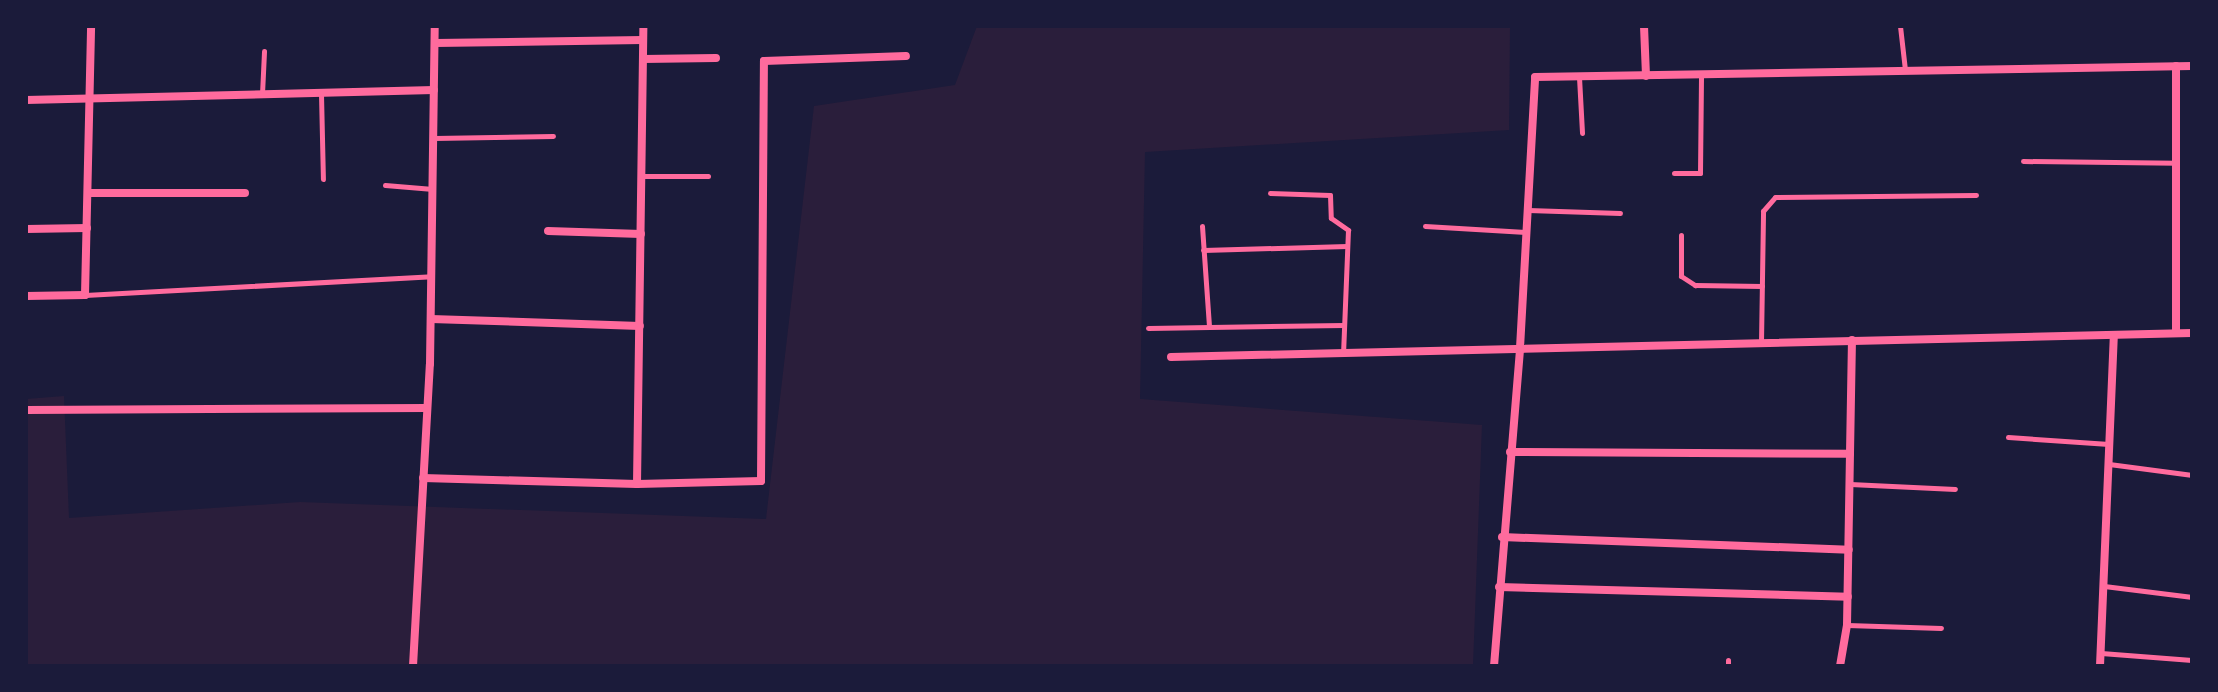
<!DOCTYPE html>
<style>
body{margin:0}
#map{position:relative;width:2218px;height:692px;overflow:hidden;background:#1b1b3a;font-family:Literata,serif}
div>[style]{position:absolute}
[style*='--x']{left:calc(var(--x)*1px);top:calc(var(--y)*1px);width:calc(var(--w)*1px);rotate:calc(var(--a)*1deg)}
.green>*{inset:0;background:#2a1e3b}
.service>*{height:5px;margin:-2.5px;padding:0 2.5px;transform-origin:2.5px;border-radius:2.5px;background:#ff6b9d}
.minor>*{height:8px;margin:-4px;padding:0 4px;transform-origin:4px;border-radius:4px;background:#ff6b9d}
span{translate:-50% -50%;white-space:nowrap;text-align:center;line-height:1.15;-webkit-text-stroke:8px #1b1b3a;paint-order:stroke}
.frame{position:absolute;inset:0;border:28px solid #1b1b3a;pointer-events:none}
</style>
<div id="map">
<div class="green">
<i style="clip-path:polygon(977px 26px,1510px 26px,1509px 130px,1145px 152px,1140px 399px,1482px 425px,1473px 666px,26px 666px,26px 399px,64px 396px,69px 518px,300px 502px,766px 519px,814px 106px,955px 85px)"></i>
</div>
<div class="service">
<i style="--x:1900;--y:26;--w:44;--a:83.5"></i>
<i style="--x:1579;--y:77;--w:56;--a:86.9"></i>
<i style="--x:262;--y:94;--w:43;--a:-87.3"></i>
<i style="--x:321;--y:94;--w:85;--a:88.7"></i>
<i style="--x:434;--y:138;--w:119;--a:-1"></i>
<i style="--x:2023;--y:161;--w:153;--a:0.7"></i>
<i style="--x:1674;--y:173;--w:26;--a:0"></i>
<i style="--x:1700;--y:173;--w:97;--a:-89.4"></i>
<i style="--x:642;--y:176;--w:66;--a:0"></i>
<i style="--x:385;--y:185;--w:48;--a:4.8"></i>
<i style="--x:1270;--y:193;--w:60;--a:1.9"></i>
<i style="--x:1330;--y:195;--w:23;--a:88"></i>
<i style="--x:1331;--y:218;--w:21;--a:35"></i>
<i style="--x:1348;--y:230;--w:123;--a:92.3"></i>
<i style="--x:1528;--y:210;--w:92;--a:1.9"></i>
<i style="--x:1202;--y:226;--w:101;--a:86"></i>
<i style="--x:1425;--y:226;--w:102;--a:3.4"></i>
<i style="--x:1681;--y:235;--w:41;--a:90"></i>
<i style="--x:1681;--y:276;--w:17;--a:33"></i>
<i style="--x:1695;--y:285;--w:67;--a:0.9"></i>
<i style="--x:1203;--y:250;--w:144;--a:-1.6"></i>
<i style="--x:85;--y:295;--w:347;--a:-3.1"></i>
<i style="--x:1148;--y:328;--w:196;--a:-0.9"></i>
<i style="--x:1761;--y:342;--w:131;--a:-89.1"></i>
<i style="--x:1763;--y:211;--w:18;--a:-49"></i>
<i style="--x:1775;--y:197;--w:201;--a:-0.6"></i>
<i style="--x:2008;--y:437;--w:101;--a:4"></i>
<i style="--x:2109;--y:464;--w:84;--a:7.5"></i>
<i style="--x:1850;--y:484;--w:105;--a:2.7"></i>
<i style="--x:2104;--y:586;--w:89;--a:7.1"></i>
<i style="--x:1847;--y:625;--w:94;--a:1.8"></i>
<i style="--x:2101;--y:653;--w:91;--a:4.4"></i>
<i style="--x:1728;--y:660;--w:6;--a:90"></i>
</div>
<div class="minor">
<i style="--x:1644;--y:26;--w:50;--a:87.7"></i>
<i style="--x:435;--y:43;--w:208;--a:-0.8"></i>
<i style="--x:643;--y:59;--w:73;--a:-0.8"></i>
<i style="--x:2176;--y:66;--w:267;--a:90"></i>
<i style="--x:26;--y:100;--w:408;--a:-1.4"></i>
<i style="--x:88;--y:193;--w:157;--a:0"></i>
<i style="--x:26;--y:229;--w:61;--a:-0.9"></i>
<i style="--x:548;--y:231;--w:93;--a:1.8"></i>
<i style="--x:26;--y:296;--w:59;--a:-1"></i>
<i style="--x:85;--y:295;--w:269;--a:-88.7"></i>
<i style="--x:431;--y:319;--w:209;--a:1.9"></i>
<i style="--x:1171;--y:357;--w:1021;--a:-1.35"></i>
<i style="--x:26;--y:410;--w:401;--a:-0.3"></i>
<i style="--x:1510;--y:452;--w:340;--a:0.3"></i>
<i style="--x:423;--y:478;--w:214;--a:1.6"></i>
<i style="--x:637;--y:484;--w:124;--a:-1.4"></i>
<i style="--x:761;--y:481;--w:420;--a:-89.6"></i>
<i style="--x:764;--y:61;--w:142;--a:-2"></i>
<i style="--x:637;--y:484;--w:458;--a:-89.2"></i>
<i style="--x:1502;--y:537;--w:347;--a:2.1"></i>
<i style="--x:1499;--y:587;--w:349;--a:1.6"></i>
<i style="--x:413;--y:666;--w:302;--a:-86.8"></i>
<i style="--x:430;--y:364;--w:338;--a:-89.2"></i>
<i style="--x:1494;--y:666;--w:319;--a:-85.3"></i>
<i style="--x:1520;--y:348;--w:271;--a:-86.8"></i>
<i style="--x:1535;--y:77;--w:657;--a:-0.96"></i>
<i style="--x:1840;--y:666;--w:42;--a:-80.3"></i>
<i style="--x:1847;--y:625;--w:285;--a:-89"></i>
<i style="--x:2100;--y:666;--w:331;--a:-87.6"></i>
</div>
<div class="frame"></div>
</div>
